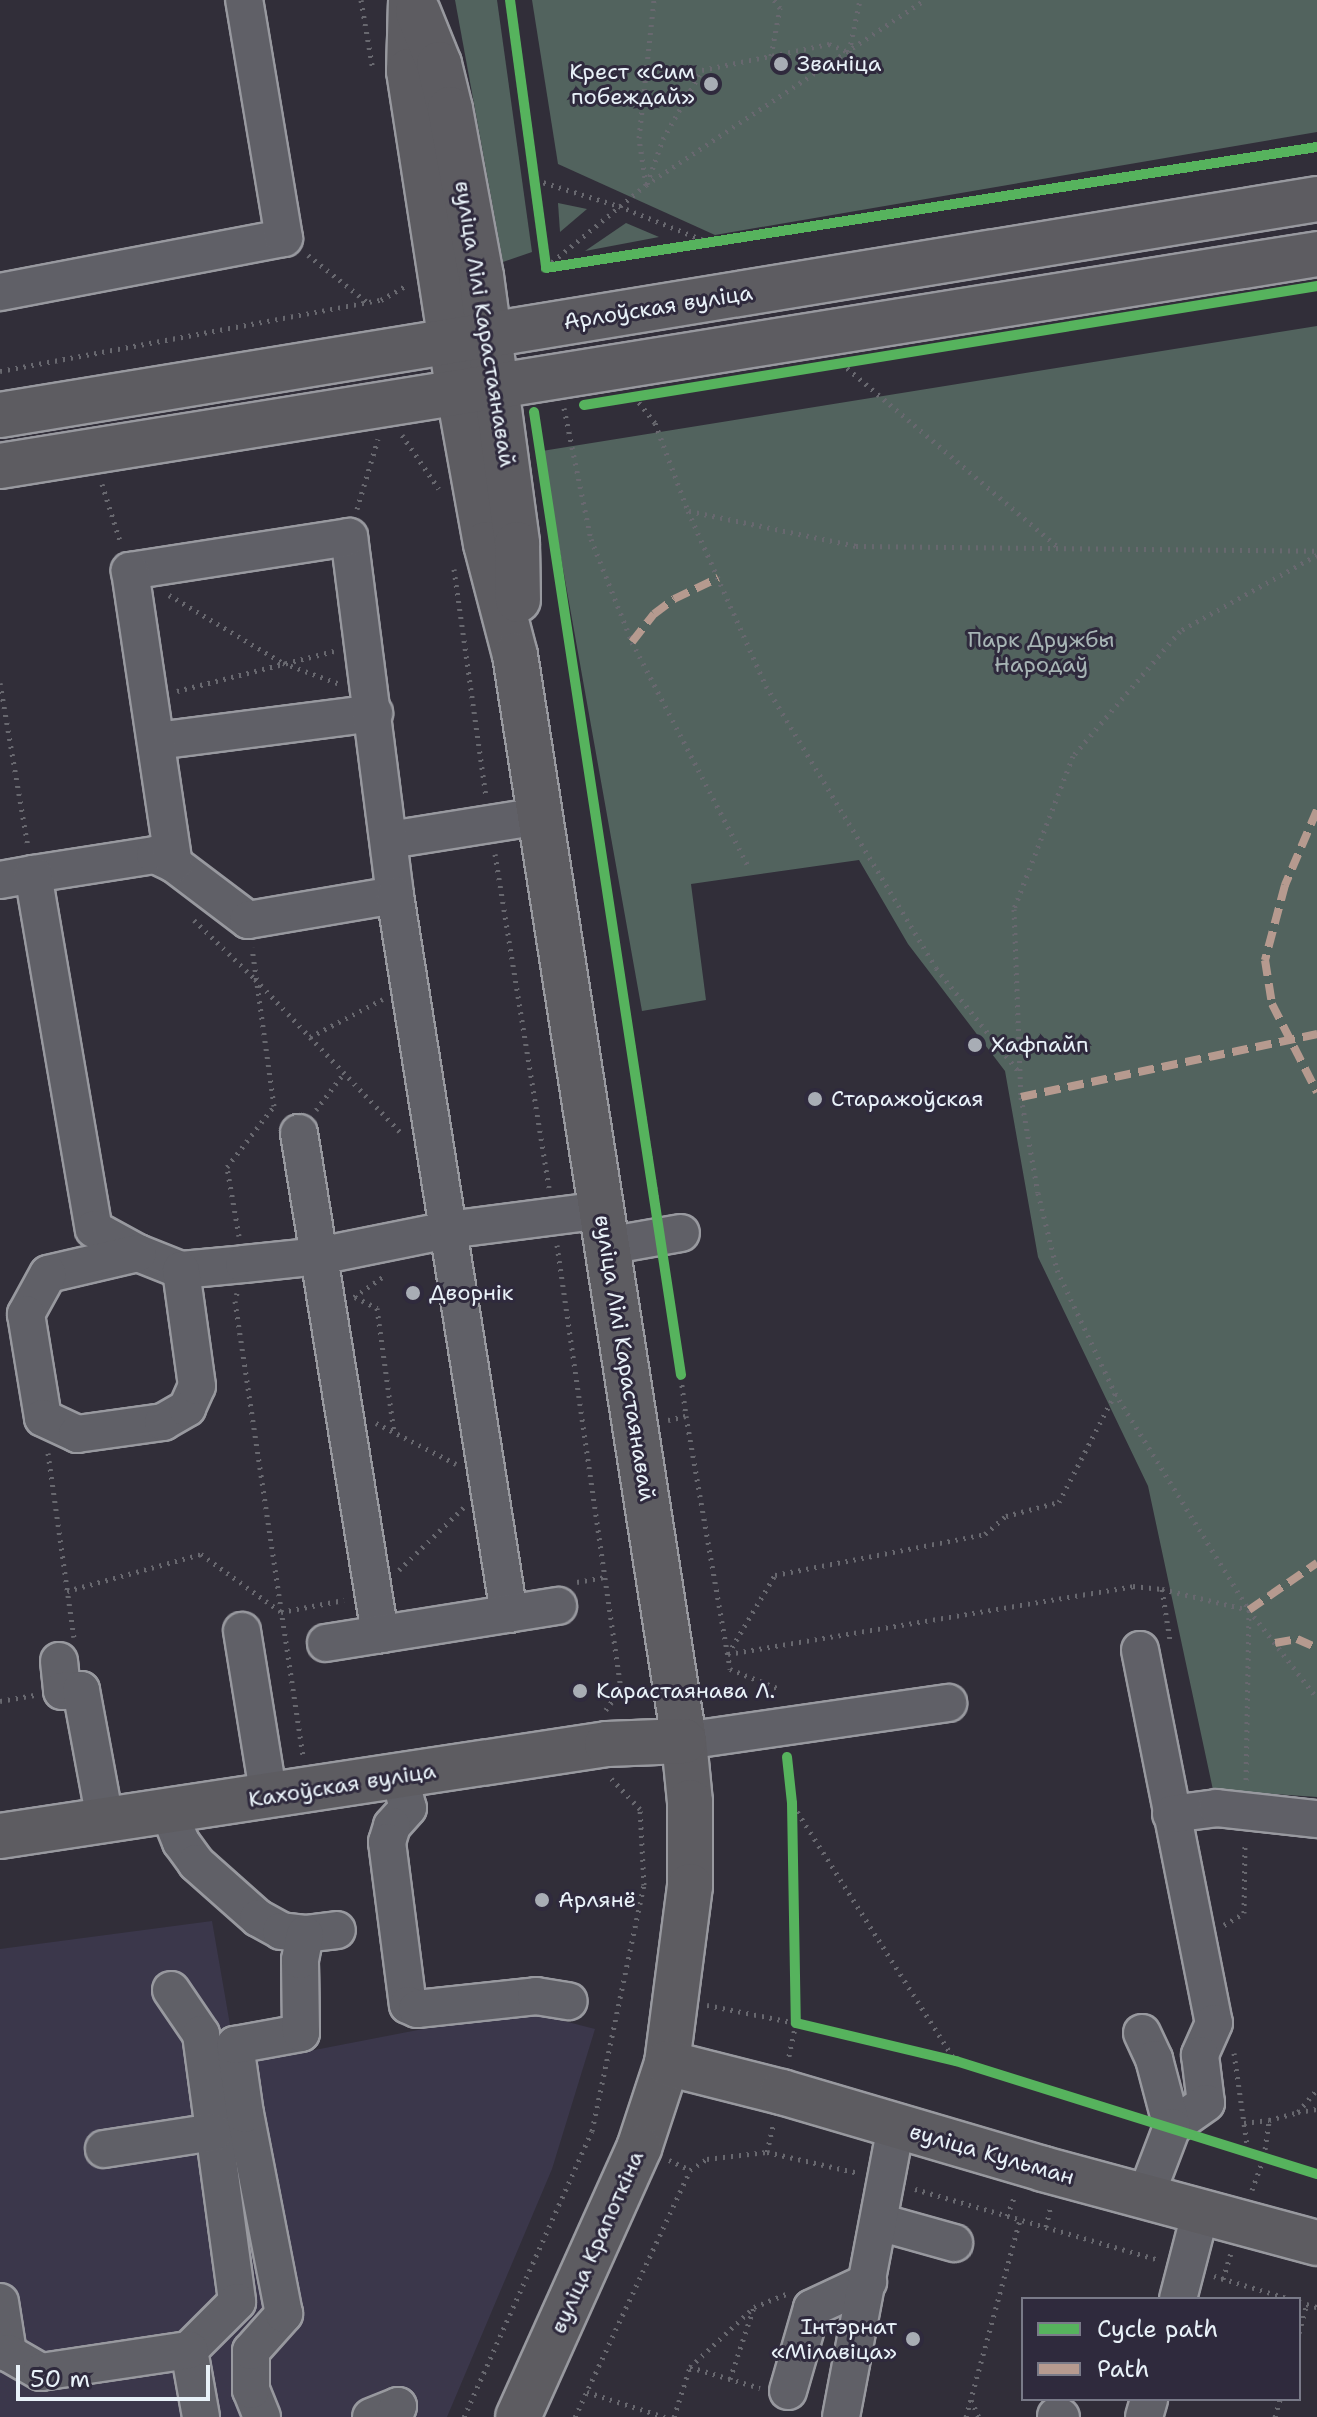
<!DOCTYPE html>
<meta charset="utf-8">
<style>
body{margin:0}
#map{position:relative;width:1317px;height:2417px;overflow:hidden;background:#312e39;font-family:"Shantell Sans",sans-serif}
div>[style]{position:absolute}
[style*='--x']{left:calc(var(--x)*1px);top:calc(var(--y)*1px);width:calc(var(--w)*1px);rotate:calc(var(--a)*1deg)}
.built>*{inset:0;background:#3b374b}
.green>*{inset:0;background:#52635e}
.path>*{height:5px;margin-top:-2.5px;transform-origin:0;background:repeating-linear-gradient(90deg,#68686f 0 2px,transparent 0 8px)}
.roads{filter:drop-shadow(2px 0 #98999f) drop-shadow(-2px 0 #98999f) drop-shadow(0 2px #98999f) drop-shadow(0 -2px #98999f)}
.minor>*{height:36px;margin:-18px;padding:0 18px;transform-origin:18px;border-radius:18px;background:#606067}
.major>*{height:44px;margin:-22px;padding:0 22px;transform-origin:22px;border-radius:22px;background:#5d5c61}
.quiet>*{height:8px;margin-top:-4px;transform-origin:0;background:repeating-linear-gradient(90deg,#b69a8f 0 16px,transparent 0 24px)}
.cycleway>*{height:10px;margin:-5px;padding:0 5px;transform-origin:5px;border-radius:5px;background:#56b35d}
.dots>*{width:22px;height:22px;translate:-50% -50%;box-sizing:border-box;border:4px solid #2f2a3d;border-radius:50%}
span{translate:-50% -50%;white-space:nowrap;text-align:center;line-height:1.15;-webkit-text-stroke:6px #2f2a3d;paint-order:stroke}
.poi-label{font-size:22px;color:#e8f1f8}
.left{translate:0 -50%;text-align:left}
.right{translate:-100% -50%;text-align:right}
.street-label{font-size:22px;color:#e8f1f8}
.park-label{font-size:22px;color:#a7b5b5}
.legend{position:absolute;left:1021px;top:2297px;width:280px;height:104px;box-sizing:border-box;background:#2f2a3d;border:2px solid #797a88;margin:0;padding:10px 14px;list-style:none;font-size:24px;color:#e8f1f8}
.legend li{display:flex;align-items:center;gap:16px;height:40px}
.legend b{width:40px;border:2px solid #797a88}
.scale{position:absolute;left:16px;top:2365px;width:194px;height:36px;box-sizing:border-box;border:4px solid #e8f1f8;border-top:0;padding-left:10px;font-size:24px;line-height:28px;white-space:nowrap;color:#e8f1f8;-webkit-text-stroke:6px #2f2a3d;paint-order:stroke}
</style>
<div id="map">
<div class="built">
<i style="clip-path:polygon(212px 1921px,237px 2065px,521px 2010px,595px 2029px,552px 2169px,447px 2417px,0 2417px,0 1949px)"></i>
</div>
<div class="green">
<i style="clip-path:polygon(455px 0,497px 0,532px 252px,503px 262px)"></i>
<i style="clip-path:polygon(532px 0,1317px 0,1317px 132px,715px 235px,558px 164px)"></i>
<i style="clip-path:polygon(558px 203px,587px 209px,560px 232px)"></i>
<i style="clip-path:polygon(626px 223px,659px 237px,585px 251px)"></i>
<i style="clip-path:polygon(1317px 326px,1317px 1797px,1213px 1790px,1148px 1486px,1038px 1257px,1005px 1071px,908px 944px,859px 860px,691px 884px,706px 1000px,642px 1011px,542px 451px)"></i>
</div>
<div class="path">
<i style="--x:361;--y:0;--w:71;--a:80.3"></i>
<i style="--x:510;--y:0;--w:270;--a:82.3"></i>
<i style="--x:546;--y:268;--w:780;--a:-8.92"></i>
<i style="--x:771;--y:56;--w:49;--a:-79.4"></i>
<i style="--x:780;--y:8;--w:10;--a:-127"></i>
<i style="--x:536;--y:180;--w:87;--a:17.4"></i>
<i style="--x:619;--y:206;--w:101;--a:22"></i>
<i style="--x:647;--y:184;--w:48;--a:-70.4"></i>
<i style="--x:663;--y:139;--w:79;--a:-60.5"></i>
<i style="--x:702;--y:70;--w:130;--a:-11.6"></i>
<i style="--x:829;--y:44;--w:22;--a:22"></i>
<i style="--x:849;--y:52;--w:53;--a:-78.1"></i>
<i style="--x:646;--y:185;--w:334;--a:-33.6"></i>
<i style="--x:308;--y:255;--w:75;--a:38.5"></i>
<i style="--x:546;--y:267;--w:129;--a:-39.4"></i>
<i style="--x:646;--y:185;--w:48;--a:-98.5"></i>
<i style="--x:639;--y:138;--w:139;--a:-83.8"></i>
<i style="--x:841;--y:363;--w:286;--a:40.3"></i>
<i style="--x:0;--y:371;--w:388;--a:-10.6"></i>
<i style="--x:381;--y:300;--w:30;--a:-30"></i>
<i style="--x:634;--y:396;--w:34;--a:52"></i>
<i style="--x:655;--y:423;--w:94;--a:69.4"></i>
<i style="--x:688;--y:511;--w:192;--a:66"></i>
<i style="--x:766;--y:686;--w:329;--a:58.9"></i>
<i style="--x:936;--y:968;--w:133;--a:51.4"></i>
<i style="--x:564;--y:408;--w:134;--a:78.4"></i>
<i style="--x:591;--y:539;--w:111;--a:68.3"></i>
<i style="--x:632;--y:642;--w:254;--a:62.6"></i>
<i style="--x:402;--y:435;--w:65;--a:55.6"></i>
<i style="--x:102;--y:484;--w:63;--a:72.4"></i>
<i style="--x:357;--y:509;--w:73;--a:-73.3"></i>
<i style="--x:689;--y:511;--w:171;--a:11.8"></i>
<i style="--x:856;--y:546;--w:461;--a:0.6"></i>
<i style="--x:554;--y:539;--w:677;--a:81.16"></i>
<i style="--x:1317;--y:555;--w:157;--a:151"></i>
<i style="--x:1180;--y:631;--w:165;--a:130.6"></i>
<i style="--x:1073;--y:756;--w:164;--a:111.1"></i>
<i style="--x:1014;--y:909;--w:188;--a:87.9"></i>
<i style="--x:1021;--y:1097;--w:97;--a:80"></i>
<i style="--x:1038;--y:1193;--w:79;--a:76.1"></i>
<i style="--x:1057;--y:1270;--w:136;--a:64.8"></i>
<i style="--x:1115;--y:1393;--w:255;--a:58.3"></i>
<i style="--x:1249;--y:1610;--w:111;--a:52.3"></i>
<i style="--x:454;--y:569;--w:230;--a:82"></i>
<i style="--x:169;--y:595;--w:133;--a:30.8"></i>
<i style="--x:283;--y:663;--w:61;--a:20.2"></i>
<i style="--x:0;--y:683;--w:165;--a:80.3"></i>
<i style="--x:177;--y:691;--w:162;--a:-14.3"></i>
<i style="--x:495;--y:854;--w:338;--a:80.8"></i>
<i style="--x:194;--y:920;--w:85;--a:44"></i>
<i style="--x:255;--y:979;--w:214;--a:46.5"></i>
<i style="--x:310;--y:1037;--w:82;--a:-27.5"></i>
<i style="--x:316;--y:1110;--w:46;--a:-52.9"></i>
<i style="--x:239;--y:1236;--w:70;--a:-99.9"></i>
<i style="--x:227;--y:1167;--w:77;--a:-52.4"></i>
<i style="--x:274;--y:1106;--w:160;--a:-97.9"></i>
<i style="--x:557;--y:1245;--w:449;--a:81.8"></i>
<i style="--x:621;--y:1689;--w:26;--a:126"></i>
<i style="--x:666;--y:1266;--w:151;--a:82.4"></i>
<i style="--x:686;--y:1416;--w:257;--a:80.1"></i>
<i style="--x:730;--y:1669;--w:51;--a:22"></i>
<i style="--x:237;--y:1293;--w:8;--a:104"></i>
<i style="--x:235;--y:1301;--w:461;--a:81.5"></i>
<i style="--x:354;--y:1297;--w:38;--a:-35"></i>
<i style="--x:355;--y:1297;--w:25;--a:27"></i>
<i style="--x:377;--y:1308;--w:125;--a:82.2"></i>
<i style="--x:668;--y:1420;--w:18;--a:-13"></i>
<i style="--x:376;--y:1423;--w:90;--a:27.1"></i>
<i style="--x:48;--y:1453;--w:186;--a:82"></i>
<i style="--x:399;--y:1570;--w:91;--a:-44.1"></i>
<i style="--x:577;--y:1582;--w:28;--a:-10"></i>
<i style="--x:1162;--y:1589;--w:52;--a:81.1"></i>
<i style="--x:67;--y:1591;--w:139;--a:-15.4"></i>
<i style="--x:201;--y:1554;--w:99;--a:35.9"></i>
<i style="--x:281;--y:1612;--w:64;--a:-10.8"></i>
<i style="--x:728;--y:1654;--w:411;--a:-9.5"></i>
<i style="--x:1133;--y:1586;--w:29;--a:6"></i>
<i style="--x:1162;--y:1589;--w:89;--a:13.6"></i>
<i style="--x:1249;--y:1610;--w:174;--a:91"></i>
<i style="--x:728;--y:1654;--w:92;--a:-59.3"></i>
<i style="--x:775;--y:1575;--w:214;--a:-11"></i>
<i style="--x:985;--y:1534;--w:28;--a:-41"></i>
<i style="--x:1006;--y:1516;--w:55;--a:-14.8"></i>
<i style="--x:1059;--y:1502;--w:122;--a:-62.6"></i>
<i style="--x:0;--y:1701;--w:35;--a:-10"></i>
<i style="--x:787;--y:1757;--w:46;--a:83.8"></i>
<i style="--x:792;--y:1803;--w:220;--a:89"></i>
<i style="--x:796;--y:2023;--w:164;--a:13.4"></i>
<i style="--x:956;--y:2061;--w:194;--a:17.1"></i>
<i style="--x:793;--y:1805;--w:302;--a:57.6"></i>
<i style="--x:1224;--y:1925;--w:23;--a:-31"></i>
<i style="--x:1244;--y:1913;--w:71;--a:-89.2"></i>
<i style="--x:707;--y:2005;--w:91;--a:11.4"></i>
<i style="--x:796;--y:2023;--w:39;--a:102"></i>
<i style="--x:1234;--y:2053;--w:99;--a:81.9"></i>
<i style="--x:1298;--y:2112;--w:19;--a:-9"></i>
<i style="--x:1244;--y:2123;--w:25;--a:-7"></i>
<i style="--x:1208;--y:2138;--w:115;--a:18.3"></i>
<i style="--x:767;--y:2152;--w:31;--a:-77"></i>
<i style="--x:669;--y:2160;--w:23;--a:25"></i>
<i style="--x:915;--y:2189;--w:254;--a:16.2"></i>
<i style="--x:1252;--y:2190;--w:35;--a:-70"></i>
<i style="--x:1264;--y:2157;--w:37;--a:-82"></i>
<i style="--x:1269;--y:2120;--w:30;--a:-15"></i>
<i style="--x:1298;--y:2112;--w:30;--a:-50"></i>
<i style="--x:1007;--y:2216;--w:22;--a:-69"></i>
<i style="--x:1046;--y:2227;--w:23;--a:-77"></i>
<i style="--x:1214;--y:2276;--w:79;--a:16.8"></i>
<i style="--x:1223;--y:2279;--w:27;--a:-73"></i>
<i style="--x:1299;--y:2302;--w:19;--a:16"></i>
<i style="--x:1299;--y:2333;--w:30;--a:-75"></i>
<i style="--x:690;--y:2367;--w:86;--a:-43.1"></i>
<i style="--x:730;--y:2379;--w:76;--a:-71.6"></i>
<i style="--x:754;--y:2307;--w:35;--a:-22"></i>
<i style="--x:587;--y:2392;--w:82;--a:17.8"></i>
<i style="--x:971;--y:2400;--w:19;--a:65"></i>
<i style="--x:464;--y:2417;--w:313;--a:-65.9"></i>
<i style="--x:592;--y:2131;--w:251;--a:-78.1"></i>
<i style="--x:644;--y:1885;--w:76;--a:-93"></i>
<i style="--x:640;--y:1809;--w:44;--a:-133.2"></i>
<i style="--x:575;--y:2417;--w:272;--a:-65"></i>
<i style="--x:690;--y:2170;--w:20;--a:-33"></i>
<i style="--x:707;--y:2159;--w:60;--a:-6.7"></i>
<i style="--x:767;--y:2152;--w:94;--a:12.9"></i>
<i style="--x:674;--y:2417;--w:52;--a:-72.3"></i>
<i style="--x:690;--y:2367;--w:73;--a:16.7"></i>
<i style="--x:966;--y:2417;--w:204;--a:-74.7"></i>
<i style="--x:1275;--y:2417;--w:19;--a:-74"></i>
</div>
<div class="roads">
<div class="minor">
<i style="--x:0;--y:292;--w:289;--a:-10.8"></i>
<i style="--x:284;--y:238;--w:241;--a:-99.5"></i>
<i style="--x:156;--y:741;--w:220;--a:-7.3"></i>
<i style="--x:390;--y:840;--w:152;--a:-9.1"></i>
<i style="--x:33;--y:874;--w:123;--a:-8.9"></i>
<i style="--x:155;--y:855;--w:21;--a:25"></i>
<i style="--x:174;--y:864;--w:93;--a:37.1"></i>
<i style="--x:248;--y:920;--w:149;--a:-9.7"></i>
<i style="--x:395;--y:895;--w:361;--a:-97.3"></i>
<i style="--x:349;--y:537;--w:222;--a:171.2"></i>
<i style="--x:130;--y:571;--w:296;--a:81.5"></i>
<i style="--x:0;--y:880;--w:34;--a:-10"></i>
<i style="--x:33;--y:874;--w:360;--a:80.3"></i>
<i style="--x:94;--y:1229;--w:50;--a:28.6"></i>
<i style="--x:138;--y:1253;--w:46;--a:21.6"></i>
<i style="--x:181;--y:1270;--w:63;--a:-5.4"></i>
<i style="--x:244;--y:1264;--w:75;--a:-6.1"></i>
<i style="--x:319;--y:1256;--w:132;--a:-11.4"></i>
<i style="--x:448;--y:1230;--w:155;--a:-7.4"></i>
<i style="--x:395;--y:895;--w:728;--a:80.99"></i>
<i style="--x:299;--y:1133;--w:508;--a:80.82"></i>
<i style="--x:607;--y:1246;--w:75;--a:-10"></i>
<i style="--x:138;--y:1253;--w:92;--a:166.9"></i>
<i style="--x:48;--y:1274;--w:46;--a:118.8"></i>
<i style="--x:26;--y:1314;--w:105;--a:80.7"></i>
<i style="--x:43;--y:1418;--w:38;--a:25"></i>
<i style="--x:77;--y:1434;--w:87;--a:-7.9"></i>
<i style="--x:163;--y:1422;--w:28;--a:-30"></i>
<i style="--x:187;--y:1408;--w:24;--a:-66"></i>
<i style="--x:197;--y:1386;--w:117;--a:-97.9"></i>
<i style="--x:242;--y:1631;--w:168;--a:80.8"></i>
<i style="--x:326;--y:1643;--w:235;--a:-9.1"></i>
<i style="--x:1140;--y:1650;--w:380;--a:78.8"></i>
<i style="--x:1214;--y:2023;--w:35;--a:114"></i>
<i style="--x:1200;--y:2055;--w:48;--a:82.9"></i>
<i style="--x:1206;--y:2103;--w:42;--a:144.8"></i>
<i style="--x:59;--y:1661;--w:30;--a:84"></i>
<i style="--x:62;--y:1691;--w:19;--a:-3"></i>
<i style="--x:81;--y:1690;--w:132;--a:79.5"></i>
<i style="--x:684;--y:1741;--w:267;--a:-8.2"></i>
<i style="--x:400;--y:1777;--w:32;--a:76"></i>
<i style="--x:408;--y:1808;--w:24;--a:132"></i>
<i style="--x:392;--y:1826;--w:17;--a:107"></i>
<i style="--x:387;--y:1842;--w:164;--a:82.7"></i>
<i style="--x:408;--y:2005;--w:10;--a:24"></i>
<i style="--x:417;--y:2009;--w:120;--a:-6.2"></i>
<i style="--x:536;--y:1996;--w:33;--a:9"></i>
<i style="--x:168;--y:1810;--w:35;--a:68"></i>
<i style="--x:181;--y:1842;--w:26;--a:54"></i>
<i style="--x:196;--y:1863;--w:83;--a:41.6"></i>
<i style="--x:258;--y:1918;--w:26;--a:29"></i>
<i style="--x:281;--y:1931;--w:24;--a:7"></i>
<i style="--x:305;--y:1934;--w:32;--a:-7"></i>
<i style="--x:1171;--y:1814;--w:46;--a:-7.4"></i>
<i style="--x:1217;--y:1808;--w:101;--a:6.3"></i>
<i style="--x:171;--y:1990;--w:53;--a:55.7"></i>
<i style="--x:201;--y:2034;--w:270;--a:82.3"></i>
<i style="--x:237;--y:2302;--w:68;--a:135"></i>
<i style="--x:189;--y:2350;--w:68;--a:79.8"></i>
<i style="--x:1142;--y:2033;--w:29;--a:65"></i>
<i style="--x:1154;--y:2059;--w:70;--a:75.2"></i>
<i style="--x:1172;--y:2127;--w:73;--a:110.9"></i>
<i style="--x:104;--y:2149;--w:111;--a:-8.8"></i>
<i style="--x:879;--y:2222;--w:78;--a:15.6"></i>
<i style="--x:1178;--y:2299;--w:92;--a:-75.5"></i>
<i style="--x:0;--y:2302;--w:52;--a:81.1"></i>
<i style="--x:8;--y:2353;--w:38;--a:30"></i>
<i style="--x:41;--y:2372;--w:150;--a:-8.5"></i>
<i style="--x:788;--y:2391;--w:86;--a:-73.9"></i>
<i style="--x:812;--y:2308;--w:62;--a:-24.9"></i>
<i style="--x:1056;--y:2416;--w:5;--a:11"></i>
<i style="--x:262;--y:2417;--w:29;--a:-112"></i>
<i style="--x:251;--y:2390;--w:39;--a:-90"></i>
<i style="--x:251;--y:2351;--w:50;--a:-48.3"></i>
<i style="--x:284;--y:2314;--w:204;--a:-101"></i>
<i style="--x:245;--y:2114;--w:70;--a:-98.2"></i>
<i style="--x:235;--y:2045;--w:67;--a:-10.3"></i>
<i style="--x:301;--y:2033;--w:73;--a:-90.8"></i>
<i style="--x:300;--y:1960;--w:26;--a:-79"></i>
<i style="--x:371;--y:2417;--w:29;--a:-22"></i>
<i style="--x:398;--y:2406;--w:12;--a:110"></i>
<i style="--x:841;--y:2417;--w:295;--a:-79.3"></i>
<i style="--x:1144;--y:2417;--w:19;--a:-74"></i>
</div>
<div class="major">
<i style="--x:411;--y:0;--w:71;--a:91.6"></i>
<i style="--x:409;--y:71;--w:327;--a:81.2"></i>
<i style="--x:459;--y:394;--w:152;--a:79.8"></i>
<i style="--x:486;--y:544;--w:115;--a:75.4"></i>
<i style="--x:515;--y:655;--w:1099;--a:81.15"></i>
<i style="--x:684;--y:1741;--w:61;--a:84.4"></i>
<i style="--x:690;--y:1802;--w:84;--a:90"></i>
<i style="--x:690;--y:1886;--w:178;--a:97.4"></i>
<i style="--x:667;--y:2063;--w:89;--a:108.2"></i>
<i style="--x:639;--y:2148;--w:295;--a:114.2"></i>
<i style="--x:418;--y:12;--w:56;--a:68"></i>
<i style="--x:439;--y:64;--w:46;--a:76.3"></i>
<i style="--x:450;--y:109;--w:170;--a:79.5"></i>
<i style="--x:481;--y:276;--w:270;--a:82.3"></i>
<i style="--x:517;--y:544;--w:56;--a:89"></i>
<i style="--x:0;--y:415;--w:1335;--a:-9.31"></i>
<i style="--x:0;--y:466;--w:1334;--a:-9.14"></i>
<i style="--x:0;--y:1836;--w:614;--a:-8.62"></i>
<i style="--x:607;--y:1744;--w:77;--a:-2.2"></i>
<i style="--x:667;--y:2063;--w:119;--a:14.2"></i>
<i style="--x:782;--y:2092;--w:272;--a:16.4"></i>
<i style="--x:1043;--y:2169;--w:284;--a:15.1"></i>
</div>
</div>
<div class="quiet">
<i style="--x:632;--y:642;--w:36;--a:-52"></i>
<i style="--x:654;--y:614;--w:25;--a:-37"></i>
<i style="--x:674;--y:599;--w:49;--a:-25.5"></i>
<i style="--x:1317;--y:810;--w:82;--a:113.1"></i>
<i style="--x:1285;--y:885;--w:78;--a:104.9"></i>
<i style="--x:1265;--y:960;--w:45;--a:81"></i>
<i style="--x:1272;--y:1004;--w:99;--a:62.9"></i>
<i style="--x:1021;--y:1097;--w:303;--a:-12"></i>
<i style="--x:1249;--y:1610;--w:83;--a:-34.7"></i>
<i style="--x:1275;--y:1643;--w:22;--a:-10"></i>
<i style="--x:1297;--y:1639;--w:22;--a:24"></i>
</div>
<div class="cycleway">
<i style="--x:510;--y:0;--w:270;--a:82.3"></i>
<i style="--x:546;--y:268;--w:780;--a:-8.92"></i>
<i style="--x:584;--y:405;--w:743;--a:-9.22"></i>
<i style="--x:534;--y:412;--w:974;--a:81.32"></i>
<i style="--x:787;--y:1757;--w:46;--a:83.8"></i>
<i style="--x:792;--y:1803;--w:220;--a:89"></i>
<i style="--x:796;--y:2023;--w:164;--a:13.4"></i>
<i style="--x:956;--y:2061;--w:378;--a:17.4"></i>
</div>
<div class="dots">
<i style="left:781px;top:64px;background:#a8adb5"></i>
<i style="left:711px;top:84px;background:#a8adb5"></i>
<i style="left:975px;top:1045px;background:#a8adb5"></i>
<i style="left:815px;top:1099px;background:#a8adb5"></i>
<i style="left:413px;top:1293px;background:#a8adb5"></i>
<i style="left:580px;top:1691px;background:#a8adb5"></i>
<i style="left:542px;top:1900px;background:#a8adb5"></i>
<i style="left:913px;top:2339px;background:#a8adb5"></i>
</div>
<div class="poi-label">
<span class="left" style="left:797px;top:64px">Званіца</span>
<span class="right" style="left:695px;top:84px">Крест «Сим<br>побеждай»</span>
<span class="left" style="left:991px;top:1045px">Хафпайп</span>
<span class="left" style="left:831px;top:1099px">Старажоўская</span>
<span class="left" style="left:429px;top:1293px">Дворнік</span>
<span class="left" style="left:596px;top:1691px">Карастаянава Л.</span>
<span class="left" style="left:558px;top:1900px">Арлянё</span>
<span class="right" style="left:897px;top:2339px">Інтэрнат<br>«Мілавіца»</span>
</div>
<div class="street-label">
<span style="left:658px;top:307px;rotate:-9deg">Арлоўская вуліца</span>
<span style="left:485px;top:324px;rotate:81deg">вуліца Лілі Карастаянавай</span>
<span style="left:625px;top:1358px;rotate:81deg">вуліца Лілі Карастаянавай</span>
<span style="left:342px;top:1785px;rotate:-9deg">Кахоўская вуліца</span>
<span style="left:992px;top:2154px;rotate:16deg">вуліца Кульман</span>
<span style="left:597px;top:2242px;rotate:-66deg">вуліца Крапоткіна</span>
</div>
<div class="park-label">
<span style="left:1041px;top:652px">Парк Дружбы<br>Народаў</span>
</div>
<ul class="legend">
<li><b style="height:10px;background:#56b35d"></b>Cycle path</li>
<li><b style="height:10px;background:#b69a8f"></b>Path</li>
</ul>
<div class="scale">50 m</div>
</div>
